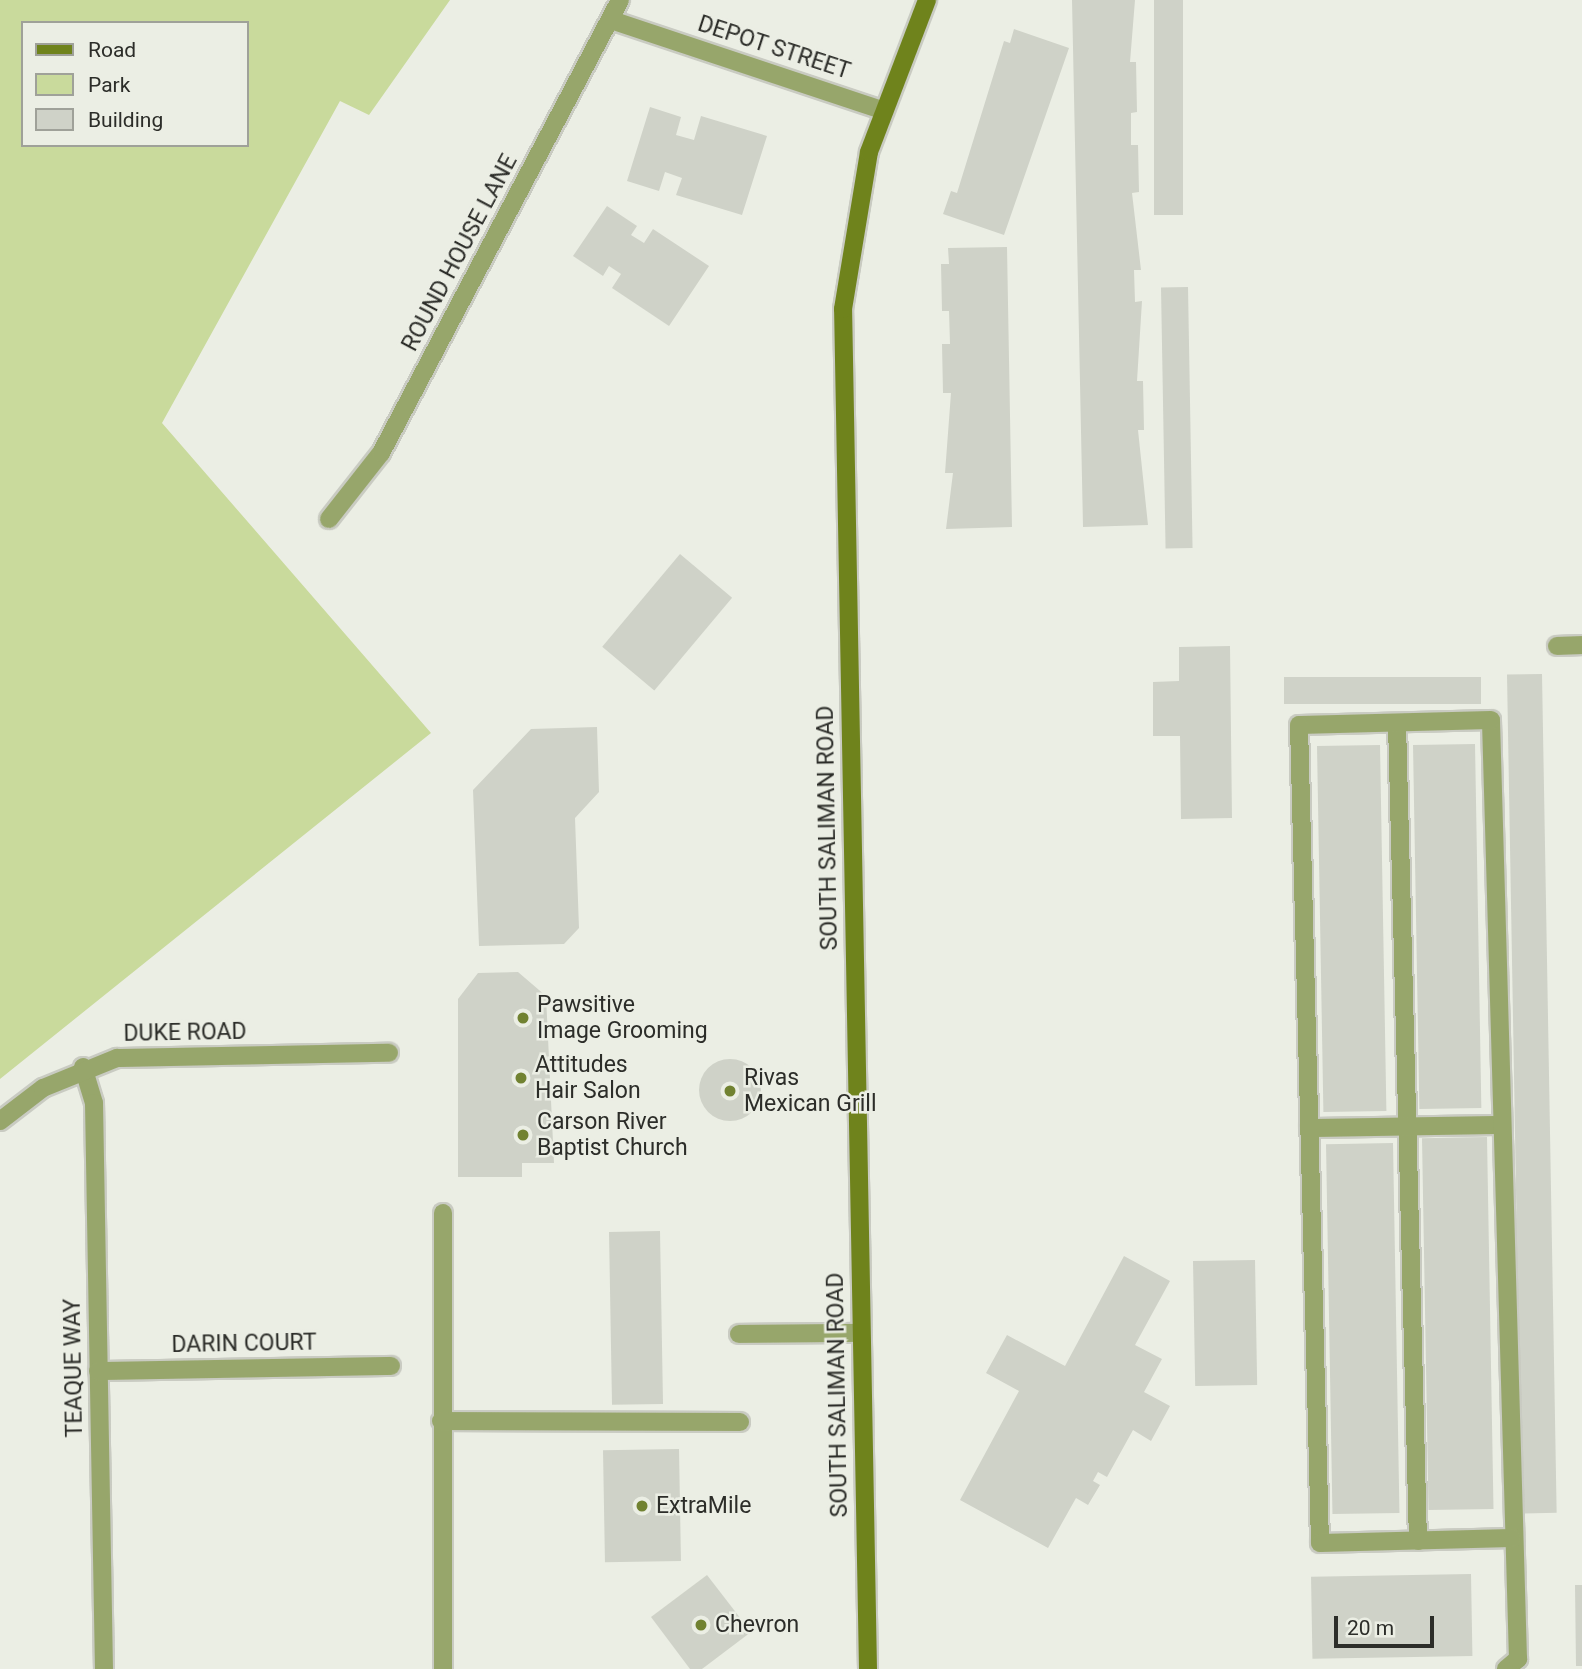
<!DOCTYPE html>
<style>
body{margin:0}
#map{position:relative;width:1582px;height:1669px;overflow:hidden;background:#ebeee4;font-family:Roboto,sans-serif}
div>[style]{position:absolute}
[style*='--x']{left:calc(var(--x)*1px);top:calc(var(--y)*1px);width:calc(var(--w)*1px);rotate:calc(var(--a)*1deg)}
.green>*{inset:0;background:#c9da9c}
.building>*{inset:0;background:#cfd2c8;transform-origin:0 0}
.round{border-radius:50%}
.roads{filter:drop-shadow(2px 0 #c9cbc2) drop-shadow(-2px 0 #c9cbc2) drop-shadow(0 2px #c9cbc2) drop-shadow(0 -2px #c9cbc2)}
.service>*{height:18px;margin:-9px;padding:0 9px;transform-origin:9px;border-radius:9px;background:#97a66b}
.minor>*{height:18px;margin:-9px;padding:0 9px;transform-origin:9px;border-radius:9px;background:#97a66b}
.secondary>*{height:18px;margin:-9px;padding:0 9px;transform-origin:9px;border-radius:9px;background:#6f831c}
.dots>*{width:19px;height:19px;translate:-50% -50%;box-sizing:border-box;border:4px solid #ebeee4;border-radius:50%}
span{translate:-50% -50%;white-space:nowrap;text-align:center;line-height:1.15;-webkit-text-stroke:5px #ebeee4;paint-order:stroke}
.street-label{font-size:23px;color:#2c2d29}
.poi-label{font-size:23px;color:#2c2d29}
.left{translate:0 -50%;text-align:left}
.legend{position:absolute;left:21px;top:21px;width:228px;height:126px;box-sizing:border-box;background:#ebeee4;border:2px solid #9fa199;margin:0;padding:9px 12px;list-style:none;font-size:21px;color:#2c2d29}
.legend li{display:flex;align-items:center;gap:14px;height:35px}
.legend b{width:35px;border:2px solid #9fa199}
.scale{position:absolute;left:1334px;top:1616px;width:100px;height:32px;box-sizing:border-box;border:4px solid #2c2d29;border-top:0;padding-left:9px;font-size:21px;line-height:24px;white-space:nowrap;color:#2c2d29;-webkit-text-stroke:5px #ebeee4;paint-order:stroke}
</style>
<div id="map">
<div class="green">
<i style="clip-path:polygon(evenodd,0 0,450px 0,369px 115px,340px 101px,162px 423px,431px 733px,0 1079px,0 0,23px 23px,247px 23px,247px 145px,23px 145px,23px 23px)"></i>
</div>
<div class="building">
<i style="clip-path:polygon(1072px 0,1135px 0,1130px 62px,1136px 62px,1137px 112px,1131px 113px,1131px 145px,1138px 145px,1139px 192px,1132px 193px,1141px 270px,1134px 270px,1135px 302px,1142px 301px,1137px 381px,1143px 381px,1144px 430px,1138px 430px,1148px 525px,1083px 527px)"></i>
<i style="left:1154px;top:0;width:29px;height:215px"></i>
<i style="clip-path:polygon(1014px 29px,1069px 48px,1004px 235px,943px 214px,951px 191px,957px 193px,1004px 41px,1010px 43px)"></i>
<i style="clip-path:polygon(650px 107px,681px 117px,676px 135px,694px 140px,701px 116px,767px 136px,742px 215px,676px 195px,682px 178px,665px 172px,659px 191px,627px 181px)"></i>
<i style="clip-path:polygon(607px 206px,637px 226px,631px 235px,644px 243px,653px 229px,709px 266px,669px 326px,612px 288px,621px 274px,609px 266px,603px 276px,573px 256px)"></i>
<i style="clip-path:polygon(1007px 247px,1012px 527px,946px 529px,953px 473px,945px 473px,951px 393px,943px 393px,942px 344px,950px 344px,949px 311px,942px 311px,941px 264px,949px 264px,948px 248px)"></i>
<i style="left:1188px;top:287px;width:261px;height:27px;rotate:89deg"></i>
<i style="left:680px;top:554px;width:68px;height:121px;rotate:40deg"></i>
<i style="clip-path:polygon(1230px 646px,1232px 818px,1181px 819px,1180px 736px,1153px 736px,1153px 682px,1179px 681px,1179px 647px)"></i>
<i style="left:1542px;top:674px;width:839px;height:35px;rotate:89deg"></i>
<i style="left:1481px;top:677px;width:27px;height:197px;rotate:90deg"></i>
<i style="clip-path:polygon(597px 727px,599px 792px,575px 818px,579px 928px,564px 944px,479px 946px,473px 790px,531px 729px)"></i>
<i style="left:1475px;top:744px;width:364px;height:62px;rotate:89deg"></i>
<i style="left:1380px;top:745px;width:366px;height:63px;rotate:89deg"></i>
<i style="clip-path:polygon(518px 972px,546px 996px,554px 1163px,522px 1163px,522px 1177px,458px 1177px,458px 999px,478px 973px)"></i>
<i class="round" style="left:699px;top:1059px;width:62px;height:62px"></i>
<i style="left:1487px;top:1137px;width:372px;height:65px;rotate:89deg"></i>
<i style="left:1393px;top:1143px;width:370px;height:67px;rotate:89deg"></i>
<i style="left:660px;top:1231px;width:173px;height:51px;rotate:89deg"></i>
<i style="clip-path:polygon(1124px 1256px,1170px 1281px,1135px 1345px,1162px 1359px,1144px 1392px,1170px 1406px,1151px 1441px,1133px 1430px,1107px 1477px,1098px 1472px,1093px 1481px,1100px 1485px,1088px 1505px,1076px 1498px,1048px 1548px,960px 1500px,1019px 1391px,986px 1373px,1007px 1335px,1065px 1366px)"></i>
<i style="left:1255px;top:1260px;width:125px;height:62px;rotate:89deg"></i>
<i style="left:679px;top:1449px;width:112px;height:76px;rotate:89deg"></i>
<i style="left:1471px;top:1574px;width:82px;height:160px;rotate:89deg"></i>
<i style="clip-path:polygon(707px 1575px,751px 1632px,702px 1669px,690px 1669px,651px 1617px)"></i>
<i style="clip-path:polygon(1575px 1585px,1582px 1585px,1582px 1666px,1576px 1666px)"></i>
</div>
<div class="roads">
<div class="service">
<i style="--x:1557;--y:646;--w:25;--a:-2"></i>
<i style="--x:1397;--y:723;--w:818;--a:88.53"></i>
<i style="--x:1309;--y:1128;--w:192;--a:-0.9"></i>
<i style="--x:443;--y:1213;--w:456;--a:90"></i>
<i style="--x:739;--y:1334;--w:122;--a:-0.5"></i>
<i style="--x:441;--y:1421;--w:299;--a:0.2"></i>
<i style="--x:1506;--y:1669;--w:16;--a:-40"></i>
<i style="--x:1518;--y:1659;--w:939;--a:-91.65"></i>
<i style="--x:1491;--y:720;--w:192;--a:178.5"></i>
<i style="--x:1299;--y:725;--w:818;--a:88.53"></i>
<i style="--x:1320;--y:1543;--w:192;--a:-1.5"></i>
</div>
<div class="minor">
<i style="--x:611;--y:20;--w:285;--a:18.4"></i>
<i style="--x:329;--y:519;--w:84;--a:-51.8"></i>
<i style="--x:381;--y:453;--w:512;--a:-62.18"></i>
<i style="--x:83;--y:1067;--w:38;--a:73"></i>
<i style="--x:94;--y:1103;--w:566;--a:88.99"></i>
<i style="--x:0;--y:1121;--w:54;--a:-37.5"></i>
<i style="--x:43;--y:1088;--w:80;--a:-22.1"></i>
<i style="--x:117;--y:1058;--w:272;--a:-1.1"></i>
<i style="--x:98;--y:1371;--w:293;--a:-1"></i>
</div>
<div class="secondary">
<i style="--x:868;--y:1669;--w:1360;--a:-91.05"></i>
<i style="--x:843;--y:309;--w:159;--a:-80.6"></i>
<i style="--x:869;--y:152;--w:163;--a:-69.1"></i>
</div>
</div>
<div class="dots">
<i style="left:523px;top:1018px;background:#718231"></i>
<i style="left:521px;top:1078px;background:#718231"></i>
<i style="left:730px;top:1091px;background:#718231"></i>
<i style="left:523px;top:1135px;background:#718231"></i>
<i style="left:642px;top:1506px;background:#718231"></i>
<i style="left:701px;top:1625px;background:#718231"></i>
</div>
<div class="street-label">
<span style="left:774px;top:48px;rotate:18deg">DEPOT STREET</span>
<span style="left:460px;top:253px;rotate:-62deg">ROUND HOUSE LANE</span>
<span style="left:828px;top:828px;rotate:-91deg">SOUTH SALIMAN ROAD</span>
<span style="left:185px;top:1033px;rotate:-1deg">DUKE ROAD</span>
<span style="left:244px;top:1344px;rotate:-1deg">DARIN COURT</span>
<span style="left:74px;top:1368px;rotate:-91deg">TEAQUE WAY</span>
<span style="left:838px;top:1395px;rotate:-91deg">SOUTH SALIMAN ROAD</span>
</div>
<div class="poi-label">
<span class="left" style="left:537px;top:1018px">Pawsitive<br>Image Grooming</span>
<span class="left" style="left:535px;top:1078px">Attitudes<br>Hair Salon</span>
<span class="left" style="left:744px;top:1091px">Rivas<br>Mexican Grill</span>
<span class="left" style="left:537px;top:1135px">Carson River<br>Baptist Church</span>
<span class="left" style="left:656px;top:1506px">ExtraMile</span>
<span class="left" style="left:715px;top:1625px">Chevron</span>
</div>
<ul class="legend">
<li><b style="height:9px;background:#6f831c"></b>Road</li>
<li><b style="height:19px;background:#c9da9c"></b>Park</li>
<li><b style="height:19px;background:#cfd2c8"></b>Building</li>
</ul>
<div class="scale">20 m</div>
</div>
